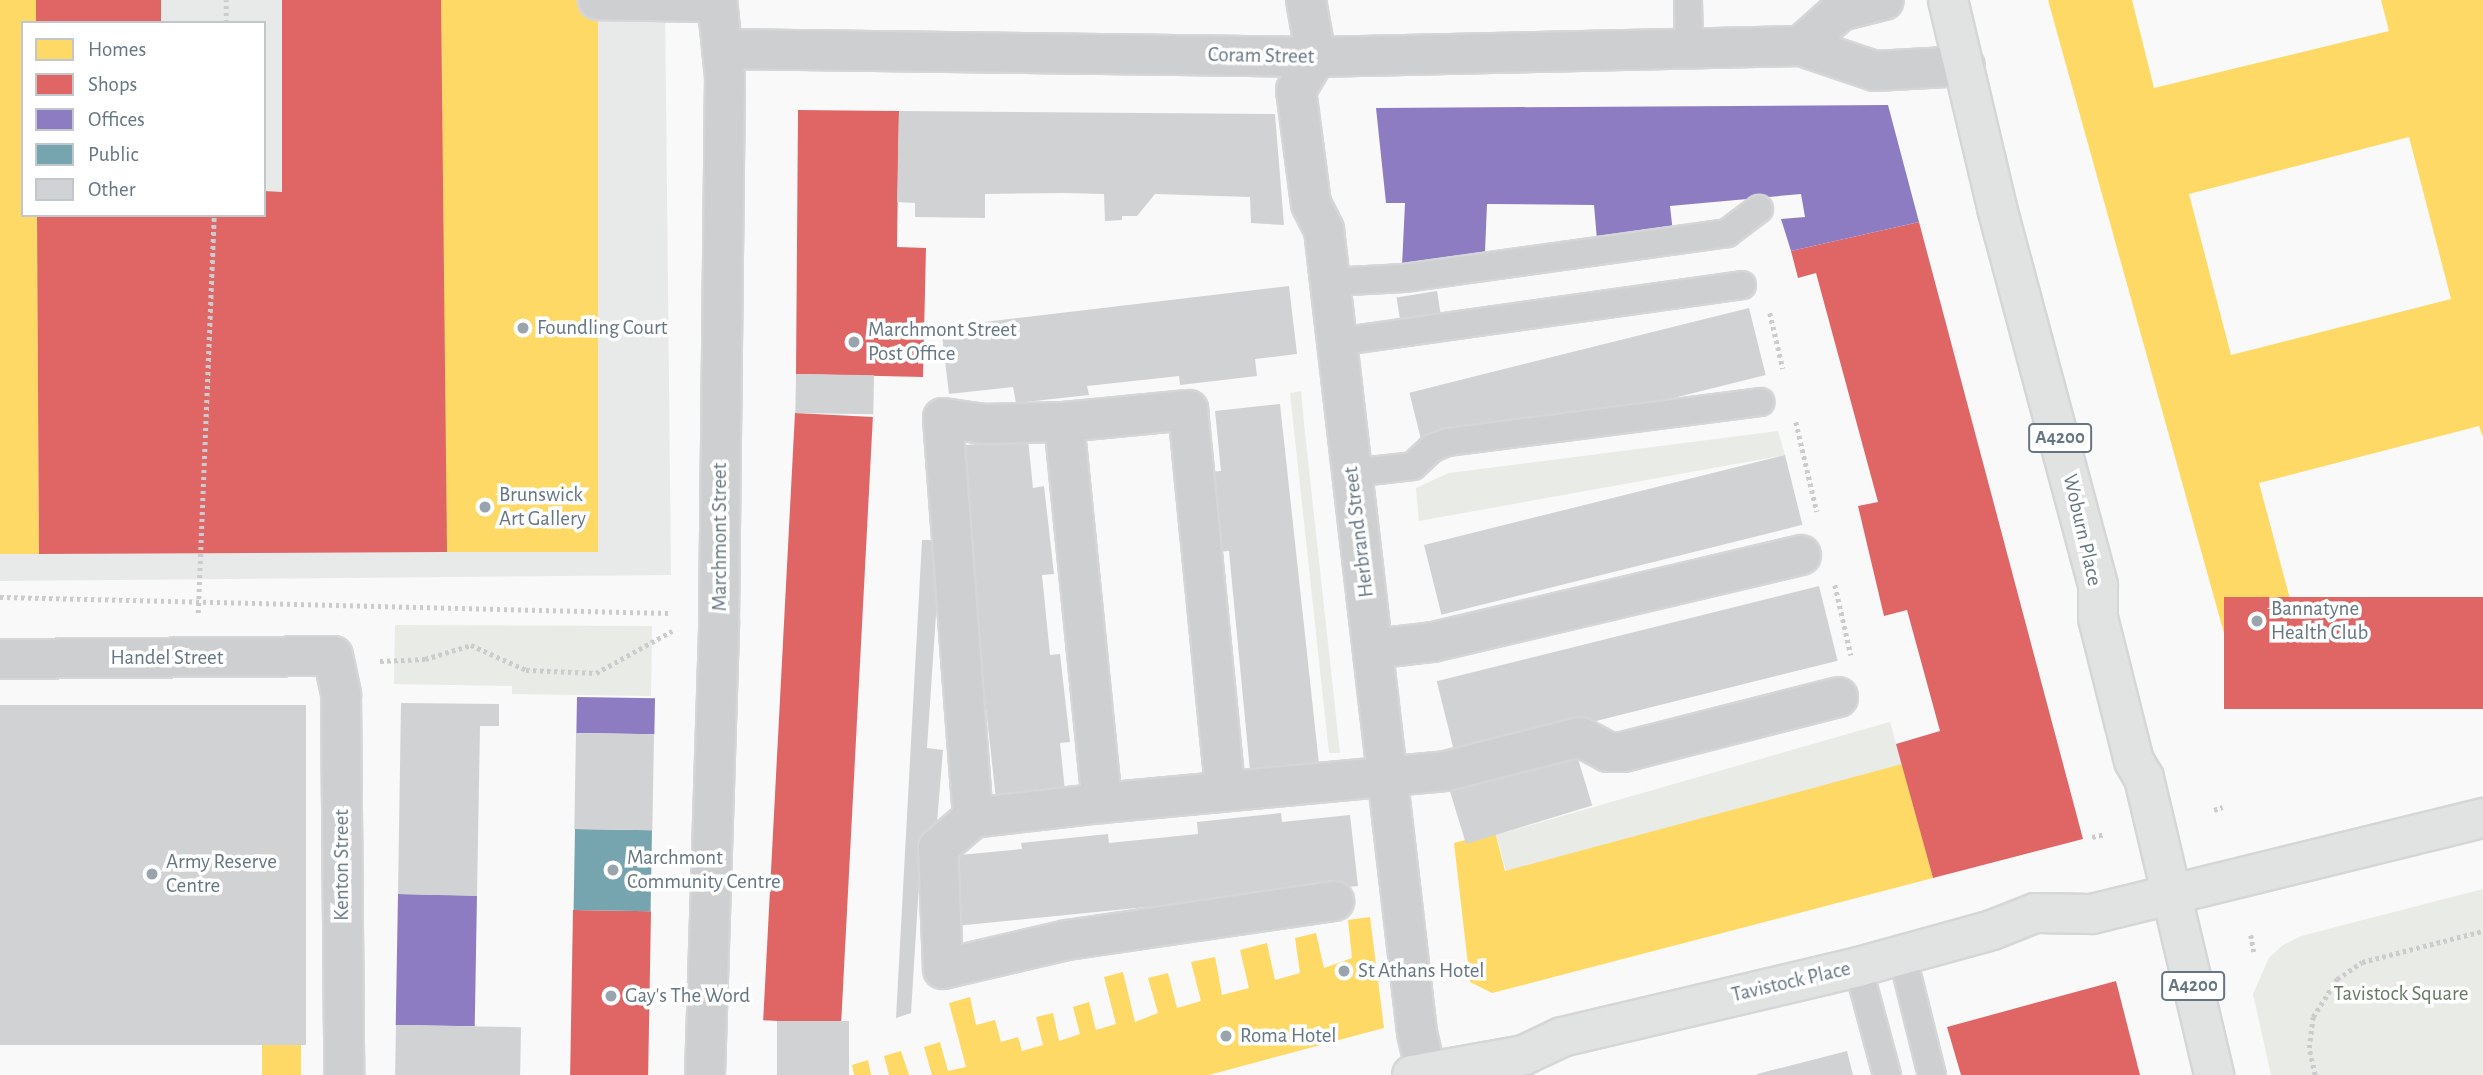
<!DOCTYPE html>
<style>
body{margin:0}
#map{position:relative;width:2483px;height:1075px;overflow:hidden;background:#f9f9f9;font-family:"Alegreya Sans",sans-serif}
div>[style]{position:absolute}
[style*='--x']{left:calc(var(--x)*1px);top:calc(var(--y)*1px);width:calc(var(--w)*1px);rotate:calc(var(--a)*1deg)}
.built>*{inset:0;background:#e8e9e9}
.green>*{inset:0;background:#e8ebe6;transform-origin:0 0}
.homes>*{inset:0;background:#ffd966;transform-origin:0 0}
.shops>*{inset:0;background:#e06666;transform-origin:0 0}
.offices>*{inset:0;background:#8e7cc3;transform-origin:0 0}
.public>*{inset:0;background:#76a5af;transform-origin:0 0}
.building>*{inset:0;background:#d0d2d3;transform-origin:0 0}
.path>*{height:4.5px;margin-top:-2.25px;transform-origin:0;background:repeating-linear-gradient(90deg,#cbcccd 0 3.5px,transparent 0 7px)}
.roads{filter:drop-shadow(2px 0 #d5d6d7) drop-shadow(-2px 0 #d5d6d7) drop-shadow(0 2px #d5d6d7) drop-shadow(0 -2px #d5d6d7)}
.lane>*{height:26px;margin:-13px;padding:0 13px;transform-origin:13px;border-radius:13px;background:#cecfd0}
.street>*{height:38px;margin:-19px;padding:0 19px;transform-origin:19px;border-radius:19px;background:#cecfd0}
.secondary>*{height:38px;margin:-19px;padding:0 19px;transform-origin:19px;border-radius:19px;background:#e1e2e2}
.primary>*{height:38px;margin:-19px;padding:0 19px;transform-origin:19px;border-radius:19px;background:#e1e2e2}
.dots>*{width:19px;height:19px;translate:-50% -50%;box-sizing:border-box;border:4px solid #fff;border-radius:50%}
span{translate:-50% -50%;white-space:nowrap;text-align:center;line-height:1.15;-webkit-text-stroke:7px #fff;paint-order:stroke}
.shield-label span{padding:2px 5px;background:#fff;border:2px solid;border-radius:5px;-webkit-text-stroke-width:0}
.shield-label{font-size:19px;color:#657683;font-weight:700}
.street-label{font-size:21px;color:#657683}
.poi-label{font-size:21px;color:#657683}
.left{translate:0 -50%;text-align:left}
.park-label{font-size:21px;color:#687a64}
.legend{position:absolute;left:21px;top:21px;width:245px;height:196px;box-sizing:border-box;background:#fff;border:2px solid #c1c8cd;margin:0;padding:9px 12px;list-style:none;font-size:21px;color:#657683}
.legend li{display:flex;align-items:center;gap:14px;height:35px}
.legend b{width:35px;border:2px solid #c1c8cd}
</style>
<div id="map">
<div class="built">
<i style="clip-path:polygon(evenodd,0 0,665px 0,671px 575px,0 581px,0 0,23px 23px,264px 23px,264px 215px,23px 215px,23px 23px)"></i>
</div>
<div class="green">
<i style="clip-path:polygon(1301px 391px,1304px 424px,1340px 753px,1329px 753px,1290px 393px)"></i>
<i style="clip-path:polygon(1778px 431px,1785px 455px,1419px 521px,1416px 488px,1449px 473px)"></i>
<i style="clip-path:polygon(395px 625px,652px 626px,651px 696px,512px 694px,512px 686px,394px 684px)"></i>
<i style="left:1890px;top:722px;width:44px;height:410px;rotate:74deg"></i>
<i style="clip-path:polygon(2483px 889px,2483px 1075px,2271px 1075px,2253px 994px,2269px 958px,2283px 945px,2301px 936px)"></i>
</div>
<div class="homes">
<i style="clip-path:polygon(0 0,36px 0,36px 23px,23px 23px,23px 215px,37px 215px,39px 554px,0 554px)"></i>
<i style="left:441px;top:0;width:157px;height:552px"></i>
<i style="clip-path:polygon(evenodd,2048px 0,2132px 0,2154px 88px,2389px 31px,2381px 0,2483px 0,2483px 437px,2479px 426px,2259px 483px,2302px 644px,2232px 662px,2048px 0,2409px 137px,2451px 299px,2231px 355px,2189px 194px,2409px 137px)"></i>
<i style="clip-path:polygon(1902px 764px,1933px 878px,1492px 993px,1470px 982px,1454px 843px,1495px 832px,1505px 871px)"></i>
<i style="clip-path:polygon(1370px 917px,1384px 1028px,1209px 1075px,932px 1075px,924px 1047px,940px 1042px,948px 1071px,966px 1067px,949px 1003px,970px 997px,976px 1025px,995px 1020px,1001px 1042px,1018px 1037px,1022px 1051px,1043px 1045px,1036px 1017px,1053px 1013px,1059px 1041px,1080px 1034px,1073px 1007px,1089px 1002px,1096px 1030px,1116px 1024px,1104px 977px,1123px 972px,1135px 1022px,1158px 1013px,1148px 978px,1168px 973px,1177px 1008px,1201px 1001px,1191px 962px,1215px 957px,1222px 995px,1249px 988px,1240px 950px,1267px 943px,1275px 980px,1300px 973px,1295px 938px,1316px 933px,1324px 968px,1352px 958px,1348px 920px)"></i>
<i style="left:301px;top:1043px;width:32px;height:39px;rotate:90deg"></i>
<i style="clip-path:polygon(901px 1051px,909px 1075px,889px 1075px,884px 1056px)"></i>
<i style="clip-path:polygon(868px 1060px,871px 1075px,854px 1075px,852px 1065px)"></i>
</div>
<div class="shops">
<i style="left:36px;top:0;width:125px;height:23px"></i>
<i style="clip-path:polygon(282px 0,441px 0,447px 552px,39px 554px,37px 215px,264px 215px,264px 191px,282px 192px)"></i>
<i style="clip-path:polygon(798px 110px,899px 111px,897px 247px,926px 248px,923px 377px,796px 374px)"></i>
<i style="clip-path:polygon(1919px 222px,2083px 839px,1933px 878px,1896px 744px,1940px 731px,1907px 610px,1884px 616px,1858px 506px,1878px 502px,1816px 273px,1798px 278px,1791px 251px)"></i>
<i style="left:795px;top:413px;width:78px;height:608px;rotate:3deg"></i>
<i style="left:2483px;top:597px;width:112px;height:259px;rotate:90deg"></i>
<i style="left:573px;top:910px;width:78px;height:165px;rotate:1deg"></i>
<i style="clip-path:polygon(2116px 981px,2140px 1075px,1961px 1075px,1947px 1027px)"></i>
</div>
<div class="offices">
<i style="clip-path:polygon(1888px 105px,1919px 222px,1791px 251px,1781px 219px,1805px 217px,1801px 194px,1670px 206px,1673px 233px,1597px 240px,1594px 205px,1487px 204px,1485px 252px,1402px 266px,1405px 203px,1386px 203px,1376px 108px)"></i>
<i style="left:577px;top:697px;width:78px;height:36px;rotate:1deg"></i>
<i style="left:398px;top:894px;width:79px;height:131px;rotate:1deg"></i>
</div>
<div class="public">
<i style="left:575px;top:829px;width:77px;height:81px;rotate:1deg"></i>
</div>
<div class="building">
<i style="clip-path:polygon(899px 111px,1275px 114px,1284px 225px,1251px 223px,1250px 197px,1155px 194px,1137px 216px,1122px 216px,1122px 220px,1105px 221px,1104px 194px,1065px 193px,985px 194px,985px 218px,915px 217px,915px 203px,897px 202px)"></i>
<i style="clip-path:polygon(1289px 286px,1297px 354px,1255px 359px,1257px 376px,1180px 385px,1179px 376px,1087px 386px,1089px 395px,1016px 403px,1013px 387px,949px 394px,941px 327px)"></i>
<i style="left:1437px;top:291px;width:26px;height:41px;rotate:81deg"></i>
<i style="left:1749px;top:308px;width:69px;height:350px;rotate:76deg"></i>
<i style="left:796px;top:374px;width:78px;height:39px;rotate:1deg"></i>
<i style="clip-path:polygon(1280px 404px,1319px 764px,1250px 771px,1229px 551px,1217px 552px,1209px 472px,1221px 471px,1215px 411px)"></i>
<i style="clip-path:polygon(1028px 439px,1033px 488px,1044px 486px,1054px 574px,1042px 575px,1050px 655px,1060px 654px,1070px 742px,1060px 743px,1065px 791px,996px 799px,957px 446px)"></i>
<i style="left:1785px;top:455px;width:72px;height:372px;rotate:76deg"></i>
<i style="clip-path:polygon(922px 540px,941px 540px,927px 748px,943px 750px,936px 835px,922px 836px,911px 1013px,896px 1018px)"></i>
<i style="left:1819px;top:586px;width:77px;height:394px;rotate:76deg"></i>
<i style="clip-path:polygon(401px 703px,499px 704px,499px 726px,480px 726px,477px 896px,398px 894px)"></i>
<i style="left:0;top:705px;width:306px;height:340px"></i>
<i style="left:576px;top:733px;width:78px;height:96px;rotate:1deg"></i>
<i style="left:1575px;top:749px;width:59px;height:132px;rotate:73deg"></i>
<i style="clip-path:polygon(1281px 813px,1282px 822px,1350px 815px,1358px 886px,956px 926px,949px 856px,1022px 849px,1021px 843px,1108px 834px,1109px 843px,1198px 834px,1197px 822px)"></i>
<i style="left:777px;top:1021px;width:72px;height:54px"></i>
<i style="left:396px;top:1025px;width:125px;height:50px;rotate:1deg"></i>
<i style="clip-path:polygon(1847px 1051px,1853px 1075px,1757px 1075px,1757px 1074px)"></i>
</div>
<div class="path">
<i style="--x:226;--y:23;--w:23;--a:-90"></i>
<i style="--x:1770;--y:313;--w:57;--a:76.9"></i>
<i style="--x:1796;--y:422;--w:92;--a:76.9"></i>
<i style="--x:1835;--y:585;--w:72;--a:77.1"></i>
<i style="--x:0;--y:597;--w:669;--a:1.37"></i>
<i style="--x:198;--y:613;--w:398;--a:-87.7"></i>
<i style="--x:380;--y:661;--w:45;--a:-2.5"></i>
<i style="--x:425;--y:659;--w:48;--a:-16.9"></i>
<i style="--x:471;--y:645;--w:60;--a:24.4"></i>
<i style="--x:526;--y:670;--w:70;--a:2.5"></i>
<i style="--x:596;--y:673;--w:87;--a:-28.9"></i>
<i style="--x:2214;--y:810;--w:9;--a:-18"></i>
<i style="--x:2092;--y:837;--w:13;--a:-13"></i>
<i style="--x:2251;--y:935;--w:17;--a:80"></i>
<i style="--x:2315;--y:1075;--w:28;--a:-103"></i>
<i style="--x:2309;--y:1048;--w:31;--a:-83"></i>
<i style="--x:2313;--y:1017;--w:45;--a:-57.7"></i>
<i style="--x:2337;--y:979;--w:30;--a:-34"></i>
<i style="--x:2362;--y:962;--w:125;--a:-14.4"></i>
</div>
<div class="roads">
<div class="lane">
<i style="--x:1688;--y:0;--w:48;--a:88.8"></i>
<i style="--x:1330;--y:282;--w:74;--a:-3.1"></i>
<i style="--x:1404;--y:278;--w:326;--a:-7.9"></i>
<i style="--x:1727;--y:233;--w:40;--a:-37"></i>
<i style="--x:1337;--y:342;--w:409;--a:-8"></i>
<i style="--x:1352;--y:473;--w:61;--a:-6.5"></i>
<i style="--x:1413;--y:466;--w:26;--a:-43"></i>
<i style="--x:1432;--y:448;--w:17;--a:-21"></i>
<i style="--x:1448;--y:442;--w:315;--a:-7.3"></i>
<i style="--x:1902;--y:954;--w:125;--a:76.1"></i>
<i style="--x:1858;--y:967;--w:112;--a:75"></i>
</div>
<div class="street">
<i style="--x:598;--y:0;--w:119;--a:1"></i>
<i style="--x:1306;--y:0;--w:58;--a:80"></i>
<i style="--x:1316;--y:57;--w:39;--a:121"></i>
<i style="--x:1296;--y:90;--w:115;--a:82.5"></i>
<i style="--x:1311;--y:204;--w:29;--a:63"></i>
<i style="--x:1324;--y:230;--w:808;--a:83.39"></i>
<i style="--x:1417;--y:1033;--w:39;--a:77"></i>
<i style="--x:1801;--y:46;--w:52;--a:-41.9"></i>
<i style="--x:1840;--y:11;--w:45;--a:-14"></i>
<i style="--x:722;--y:49;--w:594;--a:0.77"></i>
<i style="--x:1316;--y:57;--w:485;--a:-1.3"></i>
<i style="--x:1801;--y:46;--w:78;--a:18.7"></i>
<i style="--x:1875;--y:71;--w:90;--a:-3.2"></i>
<i style="--x:1064;--y:422;--w:383;--a:84.3"></i>
<i style="--x:1102;--y:803;--w:345;--a:-5.3"></i>
<i style="--x:1446;--y:771;--w:138;--a:-14.2"></i>
<i style="--x:1580;--y:737;--w:32;--a:28"></i>
<i style="--x:1608;--y:752;--w:15;--a:0"></i>
<i style="--x:1623;--y:752;--w:222;--a:-14.3"></i>
<i style="--x:1373;--y:649;--w:60;--a:-6.7"></i>
<i style="--x:1433;--y:642;--w:378;--a:-13.3"></i>
<i style="--x:0;--y:659;--w:333;--a:-0.5"></i>
<i style="--x:333;--y:656;--w:40;--a:78"></i>
<i style="--x:341;--y:695;--w:380;--a:89.5"></i>
<i style="--x:1102;--y:803;--w:130;--a:173.4"></i>
<i style="--x:973;--y:818;--w:401;--a:-94.3"></i>
<i style="--x:943;--y:418;--w:40;--a:8.5"></i>
<i style="--x:983;--y:424;--w:81;--a:-1.4"></i>
<i style="--x:1064;--y:422;--w:125;--a:-5.5"></i>
<i style="--x:1188;--y:410;--w:381;--a:84.4"></i>
<i style="--x:973;--y:818;--w:46;--a:139.4"></i>
<i style="--x:938;--y:848;--w:121;--a:87.6"></i>
<i style="--x:943;--y:969;--w:127;--a:-13.2"></i>
<i style="--x:1067;--y:940;--w:270;--a:-8.3"></i>
<i style="--x:705;--y:1075;--w:454;--a:-88.2"></i>
<i style="--x:719;--y:621;--w:544;--a:-89.37"></i>
<i style="--x:725;--y:77;--w:77;--a:-95.9"></i>
</div>
<div class="secondary">
<i style="--x:1412;--y:1075;--w:114;--a:-10.1"></i>
<i style="--x:1524;--y:1055;--w:42;--a:-25.3"></i>
<i style="--x:1562;--y:1037;--w:304;--a:-13.3"></i>
<i style="--x:1858;--y:967;--w:139;--a:-15.4"></i>
<i style="--x:1992;--y:930;--w:46;--a:-21.6"></i>
<i style="--x:2035;--y:913;--w:57;--a:1"></i>
<i style="--x:2092;--y:914;--w:403;--a:-13.8"></i>
</div>
<div class="primary">
<i style="--x:1948;--y:0;--w:214;--a:76.7"></i>
<i style="--x:1997;--y:208;--w:391;--a:75"></i>
<i style="--x:2098;--y:586;--w:32;--a:90"></i>
<i style="--x:2098;--y:618;--w:147;--a:75.9"></i>
<i style="--x:2134;--y:761;--w:20;--a:60"></i>
<i style="--x:2144;--y:778;--w:305;--a:76.7"></i>
</div>
</div>
<div class="dots">
<i style="left:523px;top:328px;background:#99a4ac"></i>
<i style="left:854px;top:342px;background:#99a4ac"></i>
<i style="left:485px;top:507px;background:#99a4ac"></i>
<i style="left:2257px;top:621px;background:#99a4ac"></i>
<i style="left:613px;top:870px;background:#99a4ac"></i>
<i style="left:152px;top:874px;background:#99a4ac"></i>
<i style="left:1344px;top:971px;background:#99a4ac"></i>
<i style="left:611px;top:996px;background:#99a4ac"></i>
<i style="left:1226px;top:1036px;background:#99a4ac"></i>
</div>
<div class="shield-label">
<span style="left:2060px;top:438px">A4200</span>
<span style="left:2193px;top:986px">A4200</span>
</div>
<div class="street-label">
<span style="left:1261px;top:56px;rotate:1deg">Coram Street</span>
<span style="left:2082px;top:530px;rotate:77deg">Woburn Place</span>
<span style="left:1359px;top:532px;rotate:-97deg">Herbrand Street</span>
<span style="left:720px;top:537px;rotate:-90deg">Marchmont Street</span>
<span style="left:167px;top:658px">Handel Street</span>
<span style="left:342px;top:865px;rotate:-90deg">Kenton Street</span>
<span style="left:1791px;top:982px;rotate:-13deg">Tavistock Place</span>
</div>
<div class="poi-label">
<span class="left" style="left:537px;top:328px">Foundling Court</span>
<span class="left" style="left:868px;top:342px">Marchmont Street<br>Post Office</span>
<span class="left" style="left:499px;top:507px">Brunswick<br>Art Gallery</span>
<span class="left" style="left:2271px;top:621px">Bannatyne<br>Health Club</span>
<span class="left" style="left:627px;top:870px">Marchmont<br>Community Centre</span>
<span class="left" style="left:166px;top:874px">Army Reserve<br>Centre</span>
<span class="left" style="left:1358px;top:971px">St Athans Hotel</span>
<span class="left" style="left:625px;top:996px">Gay's The Word</span>
<span class="left" style="left:1240px;top:1036px">Roma Hotel</span>
</div>
<div class="park-label">
<span style="left:2401px;top:994px">Tavistock Square</span>
</div>
<ul class="legend">
<li><b style="height:19px;background:#ffd966"></b>Homes</li>
<li><b style="height:19px;background:#e06666"></b>Shops</li>
<li><b style="height:19px;background:#8e7cc3"></b>Offices</li>
<li><b style="height:19px;background:#76a5af"></b>Public</li>
<li><b style="height:19px;background:#d0d2d3"></b>Other</li>
</ul>
</div>
